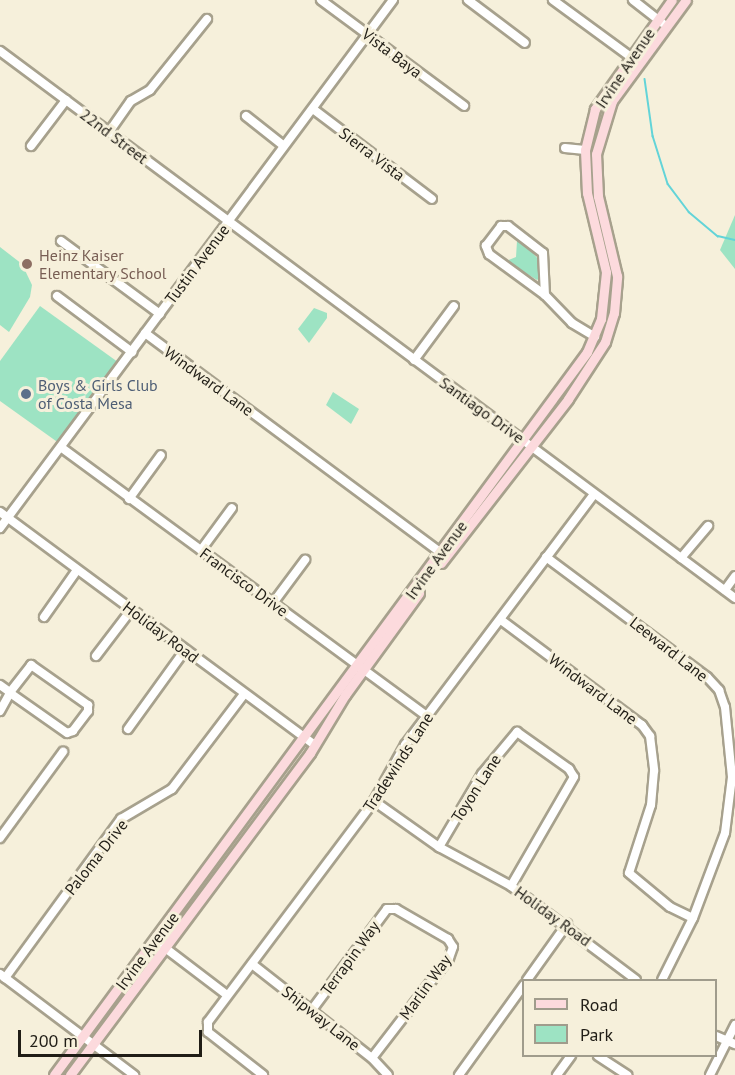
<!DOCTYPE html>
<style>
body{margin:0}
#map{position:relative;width:735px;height:1075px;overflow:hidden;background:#f6f0db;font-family:"PT Sans",sans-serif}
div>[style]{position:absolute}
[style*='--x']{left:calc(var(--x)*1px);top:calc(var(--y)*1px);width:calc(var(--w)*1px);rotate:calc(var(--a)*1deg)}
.green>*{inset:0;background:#9de3c3}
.stream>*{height:1.5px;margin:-0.75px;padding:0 0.75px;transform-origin:0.75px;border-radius:0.75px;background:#63d4d8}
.roads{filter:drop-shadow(2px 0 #a7a18d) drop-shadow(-2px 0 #a7a18d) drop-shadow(0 2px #a7a18d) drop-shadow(0 -2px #a7a18d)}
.minor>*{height:8px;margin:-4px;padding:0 4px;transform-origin:4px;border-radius:4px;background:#fff}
.major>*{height:9px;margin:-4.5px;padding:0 4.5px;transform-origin:4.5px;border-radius:4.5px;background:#fcdadd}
.dots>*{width:16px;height:16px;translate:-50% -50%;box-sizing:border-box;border:3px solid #f6f0db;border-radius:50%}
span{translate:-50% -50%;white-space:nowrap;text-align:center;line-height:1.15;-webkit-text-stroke:6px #f6f0db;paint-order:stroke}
.street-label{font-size:16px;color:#201d16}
.education-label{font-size:16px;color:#785e54}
.left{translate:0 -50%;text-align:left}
.service-label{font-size:16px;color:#4e5e75}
.legend{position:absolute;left:522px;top:979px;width:195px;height:78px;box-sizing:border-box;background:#f6f0db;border:2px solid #a09c8c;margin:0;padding:8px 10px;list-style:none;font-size:18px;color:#201d16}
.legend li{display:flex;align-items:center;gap:12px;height:30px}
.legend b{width:30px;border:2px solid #a09c8c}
.scale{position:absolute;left:18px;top:1030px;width:184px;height:27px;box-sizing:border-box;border:3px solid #201d16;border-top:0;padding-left:8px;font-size:18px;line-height:21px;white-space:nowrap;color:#201d16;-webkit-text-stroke:4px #f6f0db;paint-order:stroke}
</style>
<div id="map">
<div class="green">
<i style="clip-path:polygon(735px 215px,735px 269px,720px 250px)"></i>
<i style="clip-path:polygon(521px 240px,540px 261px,541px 277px,537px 280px,506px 261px,516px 257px,517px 241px)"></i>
<i style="clip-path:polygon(0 247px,22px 264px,32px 285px,30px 297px,9px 332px,0 325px)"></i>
<i style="clip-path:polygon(40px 306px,122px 365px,63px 446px,0 401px,0 361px)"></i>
<i style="clip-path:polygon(314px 308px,327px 313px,327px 318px,309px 343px,298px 329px)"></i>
<i style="clip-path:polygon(333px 392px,359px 409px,351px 424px,326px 405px)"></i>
</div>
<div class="stream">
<i style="--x:645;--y:79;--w:58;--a:82"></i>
<i style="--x:653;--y:136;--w:50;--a:72.6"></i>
<i style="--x:668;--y:184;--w:35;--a:53"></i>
<i style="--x:689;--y:212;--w:38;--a:40"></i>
<i style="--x:718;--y:236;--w:17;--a:13"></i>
</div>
<div class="roads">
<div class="minor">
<i style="--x:321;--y:0;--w:178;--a:36.5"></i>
<i style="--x:468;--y:0;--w:71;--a:37"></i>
<i style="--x:553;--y:0;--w:107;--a:36.2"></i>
<i style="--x:633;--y:0;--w:37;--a:38"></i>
<i style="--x:0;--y:51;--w:916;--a:36.66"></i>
<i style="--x:313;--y:109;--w:149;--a:37.1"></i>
<i style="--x:246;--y:116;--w:48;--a:38.3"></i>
<i style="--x:109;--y:132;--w:38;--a:-55"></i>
<i style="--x:131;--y:101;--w:22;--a:-30"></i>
<i style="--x:150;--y:90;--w:91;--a:-51.2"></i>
<i style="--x:31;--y:146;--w:58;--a:-52.7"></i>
<i style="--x:565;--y:148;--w:20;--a:6"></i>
<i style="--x:501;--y:226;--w:7;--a:0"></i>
<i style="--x:508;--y:226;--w:44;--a:37.6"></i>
<i style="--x:543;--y:253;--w:42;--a:87.3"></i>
<i style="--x:545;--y:295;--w:69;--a:-143.8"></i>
<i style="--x:489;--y:254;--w:9;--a:-111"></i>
<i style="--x:486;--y:246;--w:25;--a:-53"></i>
<i style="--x:61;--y:241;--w:123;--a:36.4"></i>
<i style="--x:545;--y:295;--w:39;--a:46"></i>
<i style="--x:572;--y:323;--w:27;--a:31"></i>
<i style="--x:57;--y:296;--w:94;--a:36.7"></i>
<i style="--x:145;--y:333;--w:371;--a:36.6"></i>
<i style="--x:414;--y:360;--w:67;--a:-53.5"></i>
<i style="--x:62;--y:448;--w:453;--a:36.3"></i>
<i style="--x:129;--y:499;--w:54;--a:-54"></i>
<i style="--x:0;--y:512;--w:392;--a:36.5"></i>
<i style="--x:0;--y:528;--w:658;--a:-53.34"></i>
<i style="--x:201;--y:550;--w:52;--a:-53.6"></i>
<i style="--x:546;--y:557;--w:201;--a:36.7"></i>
<i style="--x:707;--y:677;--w:18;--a:47"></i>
<i style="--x:719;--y:690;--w:18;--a:71"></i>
<i style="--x:725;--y:707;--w:70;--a:84.3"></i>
<i style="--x:732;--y:777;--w:56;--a:97.1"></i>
<i style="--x:725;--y:833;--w:91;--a:110.6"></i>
<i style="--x:693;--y:918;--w:69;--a:116.6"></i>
<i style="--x:681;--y:558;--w:42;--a:-49.8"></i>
<i style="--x:725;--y:590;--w:17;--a:-54"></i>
<i style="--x:273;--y:603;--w:54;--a:-53.3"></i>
<i style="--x:44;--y:617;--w:57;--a:-54.9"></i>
<i style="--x:501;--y:620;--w:176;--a:36.7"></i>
<i style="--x:642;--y:725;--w:14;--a:54"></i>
<i style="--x:650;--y:736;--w:35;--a:83"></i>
<i style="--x:654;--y:771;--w:34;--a:95"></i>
<i style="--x:651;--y:805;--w:71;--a:107.9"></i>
<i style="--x:629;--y:873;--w:53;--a:39.7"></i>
<i style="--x:670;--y:907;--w:25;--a:26"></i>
<i style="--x:96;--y:656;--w:58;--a:-52.7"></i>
<i style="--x:0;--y:685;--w:9;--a:36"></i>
<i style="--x:0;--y:711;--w:23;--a:-61"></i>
<i style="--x:11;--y:691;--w:33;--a:-52"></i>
<i style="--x:31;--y:665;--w:70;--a:35.1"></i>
<i style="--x:88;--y:705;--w:6;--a:90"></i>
<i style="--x:88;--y:711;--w:25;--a:127"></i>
<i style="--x:73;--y:731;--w:6;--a:162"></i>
<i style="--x:67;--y:733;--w:70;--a:-144.9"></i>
<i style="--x:128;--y:729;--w:97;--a:-54.2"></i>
<i style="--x:374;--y:801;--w:80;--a:35.3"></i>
<i style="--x:439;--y:847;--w:82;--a:28.4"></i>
<i style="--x:511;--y:886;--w:156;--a:36.9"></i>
<i style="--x:0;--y:838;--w:107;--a:-53.8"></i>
<i style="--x:439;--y:847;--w:85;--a:-59.5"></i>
<i style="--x:482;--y:774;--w:55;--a:-50.2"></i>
<i style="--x:517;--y:732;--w:64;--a:35.4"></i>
<i style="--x:569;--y:769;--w:9;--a:58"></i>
<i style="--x:574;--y:777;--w:126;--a:120"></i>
<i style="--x:156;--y:941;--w:89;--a:37.3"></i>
<i style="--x:252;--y:964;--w:152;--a:38.1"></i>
<i style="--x:372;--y:1058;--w:23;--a:47"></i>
<i style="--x:0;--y:974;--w:168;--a:37"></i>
<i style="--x:5;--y:978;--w:197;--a:-53.9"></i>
<i style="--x:121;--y:819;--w:59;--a:-30.5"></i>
<i style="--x:172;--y:789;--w:119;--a:-52.8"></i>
<i style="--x:527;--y:980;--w:69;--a:-54.5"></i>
<i style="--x:311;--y:1011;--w:127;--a:-53.3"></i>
<i style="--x:387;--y:909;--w:9;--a:0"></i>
<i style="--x:396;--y:909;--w:60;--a:30"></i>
<i style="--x:448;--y:939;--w:9;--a:58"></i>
<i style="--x:453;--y:947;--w:12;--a:110"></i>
<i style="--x:449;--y:958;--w:126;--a:127.6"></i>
<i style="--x:716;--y:1036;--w:21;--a:23"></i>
<i style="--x:598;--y:1056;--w:35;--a:33"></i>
<i style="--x:263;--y:1075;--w:70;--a:-142"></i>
<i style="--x:208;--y:1032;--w:10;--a:-90"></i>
<i style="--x:208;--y:1022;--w:276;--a:-53.1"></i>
<i style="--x:374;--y:801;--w:64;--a:-61"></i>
<i style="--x:405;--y:745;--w:314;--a:-53"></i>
<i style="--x:459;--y:1075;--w:111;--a:-54.2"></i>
<i style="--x:557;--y:1075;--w:24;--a:-54"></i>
<i style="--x:710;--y:1075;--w:56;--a:-63.4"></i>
</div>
<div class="major">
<i style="--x:441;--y:563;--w:207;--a:-52.2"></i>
<i style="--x:568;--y:399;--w:68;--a:-57"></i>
<i style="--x:605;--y:342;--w:30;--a:-73"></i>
<i style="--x:614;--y:313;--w:37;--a:-85"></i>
<i style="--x:617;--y:276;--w:82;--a:-103.4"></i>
<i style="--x:598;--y:196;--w:42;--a:-92.7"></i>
<i style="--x:596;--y:154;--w:55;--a:-73.2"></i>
<i style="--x:612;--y:101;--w:125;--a:-53.8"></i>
<i style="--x:54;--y:1075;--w:898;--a:-53.6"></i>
<i style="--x:587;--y:352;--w:36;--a:-67"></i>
<i style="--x:601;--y:319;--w:47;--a:-83.9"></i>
<i style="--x:606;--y:272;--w:81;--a:-103.5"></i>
<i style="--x:587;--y:193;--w:43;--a:-92.7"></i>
<i style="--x:585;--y:150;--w:42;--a:-76.3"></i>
<i style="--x:595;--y:109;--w:133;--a:-54.8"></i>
<i style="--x:70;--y:1075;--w:402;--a:-53.3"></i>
<i style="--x:310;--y:753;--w:68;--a:-58.9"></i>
<i style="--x:345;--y:695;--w:126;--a:-54"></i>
</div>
</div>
<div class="dots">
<i style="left:27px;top:264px;background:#8d6e63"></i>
<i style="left:26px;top:394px;background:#5c6f8a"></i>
</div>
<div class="street-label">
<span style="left:392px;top:53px;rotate:37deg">Vista Baya</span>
<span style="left:625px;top:68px;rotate:-56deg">Irvine Avenue</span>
<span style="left:114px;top:136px;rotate:37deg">22nd Street</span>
<span style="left:372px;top:154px;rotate:37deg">Sierra Vista</span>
<span style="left:197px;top:264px;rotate:-53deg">Tustin Avenue</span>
<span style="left:209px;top:381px;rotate:36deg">Windward Lane</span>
<span style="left:482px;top:410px;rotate:36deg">Santiago Drive</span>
<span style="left:436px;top:560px;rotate:-54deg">Irvine Avenue</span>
<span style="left:244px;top:582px;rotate:36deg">Francisco Drive</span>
<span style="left:161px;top:632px;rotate:37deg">Holiday Road</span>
<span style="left:669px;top:649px;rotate:38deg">Leeward Lane</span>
<span style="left:593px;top:689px;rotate:37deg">Windward Lane</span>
<span style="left:398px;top:762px;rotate:-57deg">Tradewinds Lane</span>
<span style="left:476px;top:788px;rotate:-57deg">Toyon Lane</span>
<span style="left:96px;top:857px;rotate:-52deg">Paloma Drive</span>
<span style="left:553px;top:916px;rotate:36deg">Holiday Road</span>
<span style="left:147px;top:951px;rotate:-53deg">Irvine Avenue</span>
<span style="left:350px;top:958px;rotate:-54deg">Terrapin Way</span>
<span style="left:425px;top:987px;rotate:-54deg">Marlin Way</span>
<span style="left:321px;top:1018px;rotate:38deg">Shipway Lane</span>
</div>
<div class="education-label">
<span class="left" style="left:39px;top:264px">Heinz Kaiser<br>Elementary School</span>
</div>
<div class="service-label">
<span class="left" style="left:38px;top:394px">Boys &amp; Girls Club<br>of Costa Mesa</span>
</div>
<ul class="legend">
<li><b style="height:8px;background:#fcdadd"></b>Road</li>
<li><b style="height:16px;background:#9de3c3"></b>Park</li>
</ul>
<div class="scale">200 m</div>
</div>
